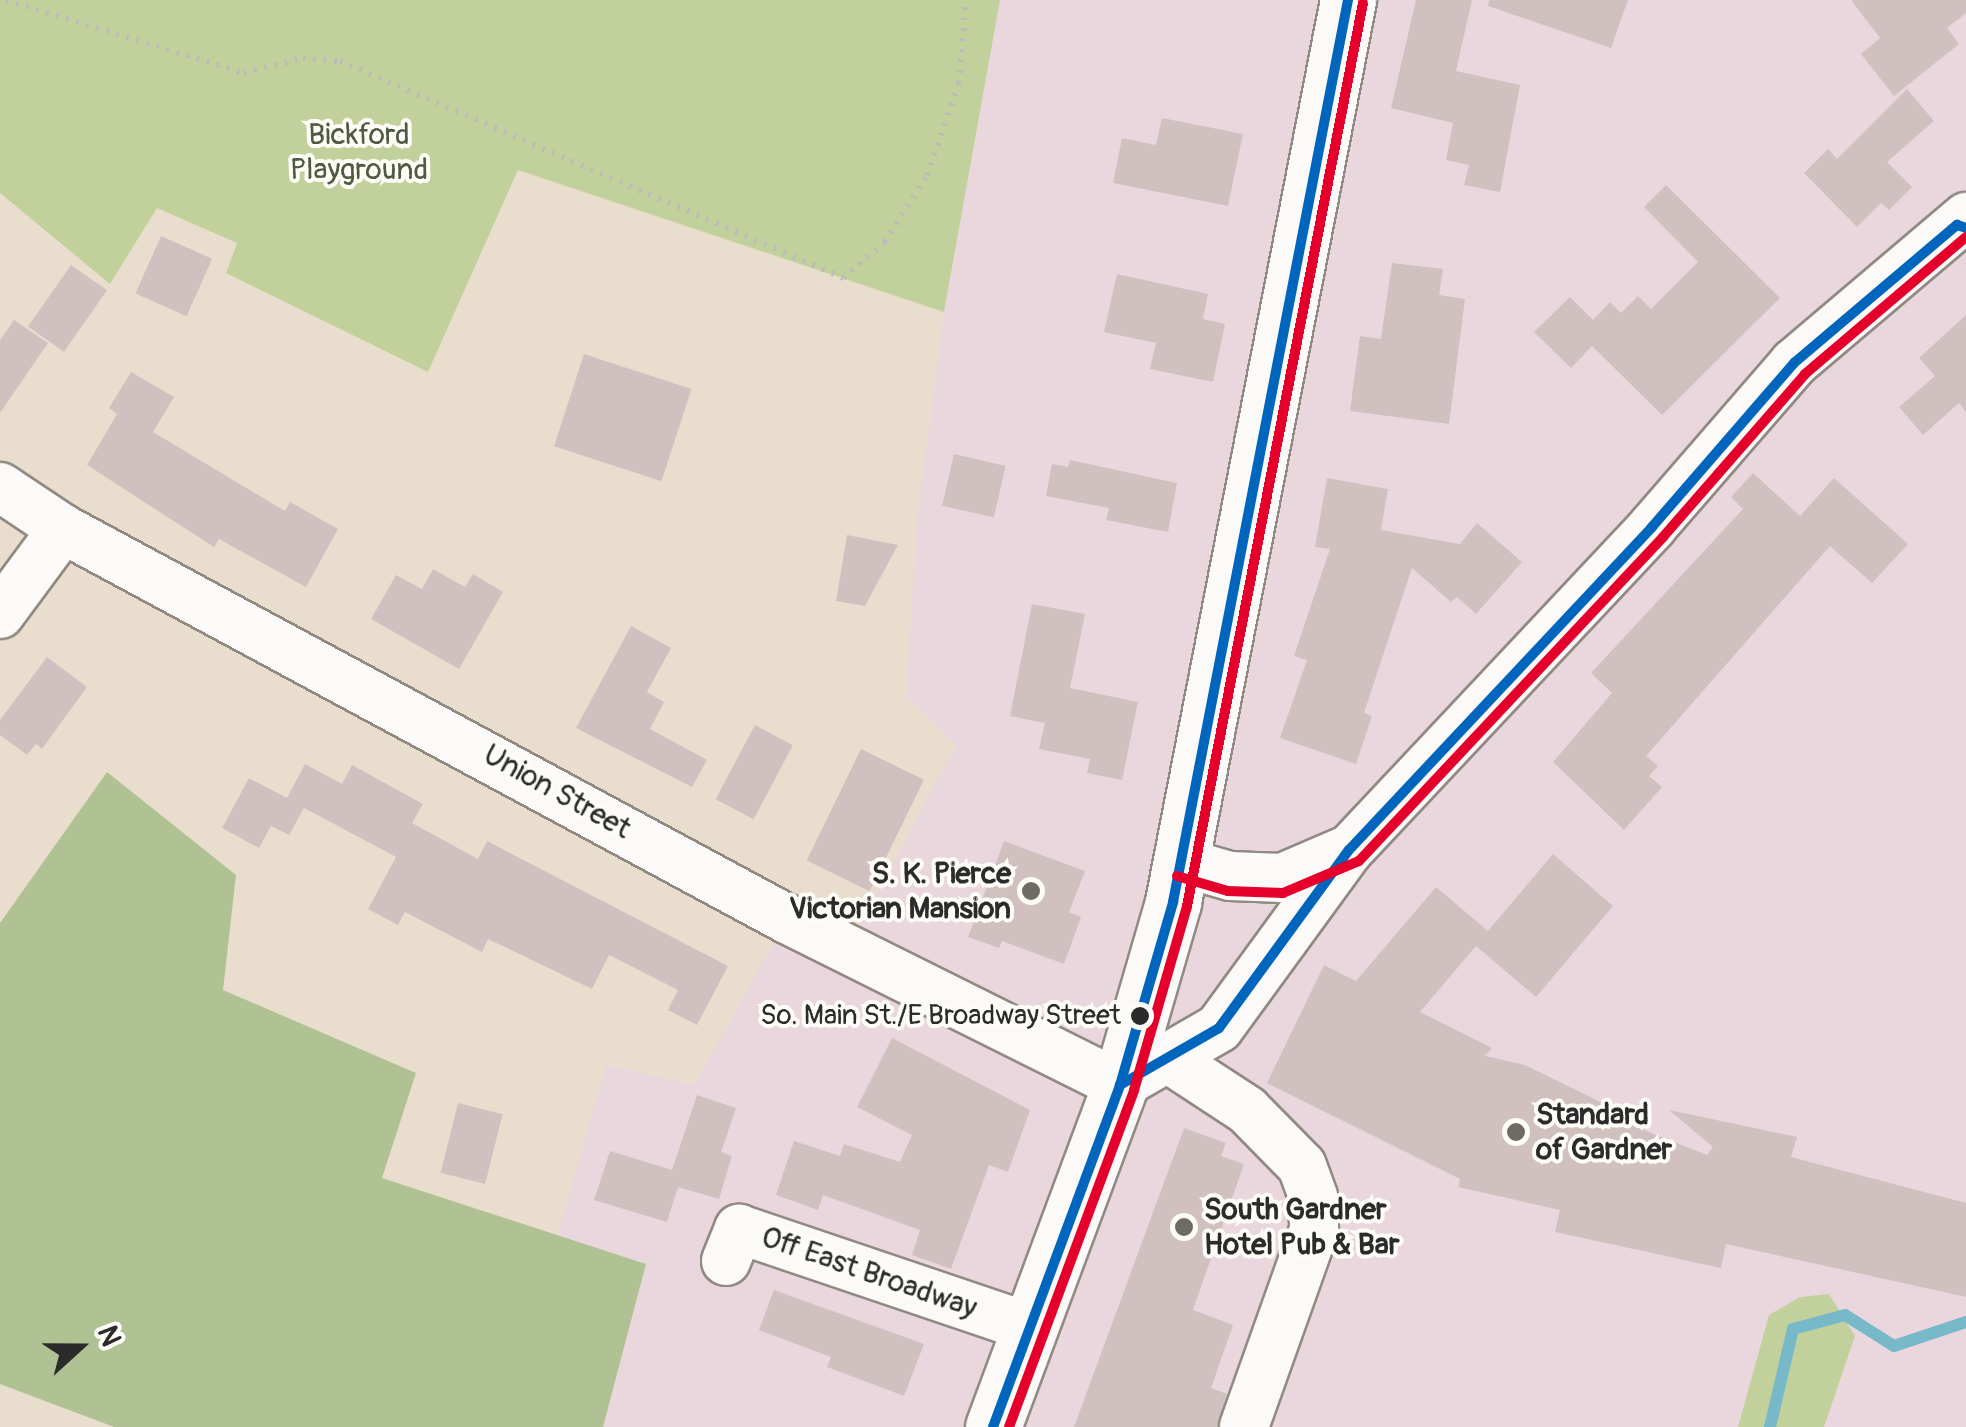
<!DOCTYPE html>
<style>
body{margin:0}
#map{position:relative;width:1966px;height:1427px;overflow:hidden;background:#e9dece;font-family:Pangolin,sans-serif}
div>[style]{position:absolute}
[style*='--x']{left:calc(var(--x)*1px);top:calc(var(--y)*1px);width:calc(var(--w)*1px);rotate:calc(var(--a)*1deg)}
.built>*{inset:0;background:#ead7de}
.green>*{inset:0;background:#c2d19b}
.forest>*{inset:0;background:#b0c293}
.stream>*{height:12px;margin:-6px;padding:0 6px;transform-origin:6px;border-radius:6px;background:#77b9c8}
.building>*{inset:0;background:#d0c1c0;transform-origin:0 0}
.path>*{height:6px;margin-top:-3px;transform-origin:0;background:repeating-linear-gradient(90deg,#bdbbb8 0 2.5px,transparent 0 10.5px)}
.roads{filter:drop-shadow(2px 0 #908a82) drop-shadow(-2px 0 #908a82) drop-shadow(0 2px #908a82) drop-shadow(0 -2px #908a82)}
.minor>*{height:48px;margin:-24px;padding:0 24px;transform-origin:24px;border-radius:24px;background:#fcfaf8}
.major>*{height:55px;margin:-27.5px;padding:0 27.5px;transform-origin:27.5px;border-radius:27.5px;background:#fcfaf8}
.bus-1>*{height:10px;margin:-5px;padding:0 5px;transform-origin:5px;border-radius:5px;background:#0065bd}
.bus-2>*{height:10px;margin:-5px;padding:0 5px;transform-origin:5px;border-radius:5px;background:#e4002b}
.dots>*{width:28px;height:28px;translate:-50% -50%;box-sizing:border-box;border:5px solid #fdfcf7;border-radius:50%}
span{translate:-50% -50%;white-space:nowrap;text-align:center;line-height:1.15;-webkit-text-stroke:8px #fdfcf7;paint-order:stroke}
.bus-label{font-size:28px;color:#2b2b2b}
.right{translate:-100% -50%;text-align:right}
.park-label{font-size:30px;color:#4f5a40}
.street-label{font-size:30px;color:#2b2b2b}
.poi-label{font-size:30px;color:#2b2b2b;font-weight:700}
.left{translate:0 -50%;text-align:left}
.north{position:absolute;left:30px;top:1297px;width:100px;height:100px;-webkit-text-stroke:8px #fdfcf7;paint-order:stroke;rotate:69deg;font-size:28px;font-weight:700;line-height:40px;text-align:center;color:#2b2b2b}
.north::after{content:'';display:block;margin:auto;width:35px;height:45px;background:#2b2b2b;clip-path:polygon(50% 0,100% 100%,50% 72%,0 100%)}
</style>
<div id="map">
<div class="built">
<i style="clip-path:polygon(1000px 0,1966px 0,1966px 1427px,603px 1427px,646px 1264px,557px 1235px,606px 1065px,694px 1085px,787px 919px,847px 949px,956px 745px,906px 697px,917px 518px,944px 312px)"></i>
</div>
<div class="green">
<i style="clip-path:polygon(0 0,1000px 0,944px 312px,518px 170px,428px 372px,226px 273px,237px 243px,157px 208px,110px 284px,0 193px)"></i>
<i style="clip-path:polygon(1829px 1294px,1855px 1336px,1824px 1427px,1738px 1427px,1769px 1315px,1800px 1297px)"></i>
</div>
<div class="forest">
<i style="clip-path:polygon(107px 772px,236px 875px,223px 990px,416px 1073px,382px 1178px,646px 1264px,603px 1427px,114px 1427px,0 1384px,0 923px)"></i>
</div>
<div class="stream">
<i style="--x:1770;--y:1427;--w:101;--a:-76.8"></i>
<i style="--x:1793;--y:1329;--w:54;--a:-15.1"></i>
<i style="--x:1845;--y:1315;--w:58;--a:32.3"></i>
<i style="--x:1894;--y:1346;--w:76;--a:-18.4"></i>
</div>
<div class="building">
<i style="clip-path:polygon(1416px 0,1472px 0,1456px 71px,1520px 85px,1500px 192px,1464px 185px,1469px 165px,1446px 160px,1453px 123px,1391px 108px)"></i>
<i style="clip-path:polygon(1489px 0,1628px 0,1611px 48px,1488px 6px)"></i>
<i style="clip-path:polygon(1851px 0,1966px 0,1966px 13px,1947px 28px,1959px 44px,1894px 96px,1861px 54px,1880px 38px)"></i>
<i style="clip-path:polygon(1907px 89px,1934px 121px,1887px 162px,1912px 187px,1889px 210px,1881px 203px,1857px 227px,1804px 173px,1828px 149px,1837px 159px)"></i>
<i style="clip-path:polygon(1162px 118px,1243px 134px,1228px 206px,1113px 183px,1122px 138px,1156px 145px)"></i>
<i style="clip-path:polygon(1666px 185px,1780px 298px,1662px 415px,1592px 346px,1571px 368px,1534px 332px,1570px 297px,1593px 320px,1610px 302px,1621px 313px,1638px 296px,1651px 309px,1698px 262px,1644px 207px)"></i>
<i style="left:161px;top:236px;width:56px;height:63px;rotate:24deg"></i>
<i style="clip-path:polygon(1392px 263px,1443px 269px,1439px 295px,1465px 299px,1449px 424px,1350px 411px,1360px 336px,1381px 339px)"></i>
<i style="left:71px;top:265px;width:44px;height:75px;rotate:35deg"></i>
<i style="clip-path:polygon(1117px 274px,1208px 294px,1203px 319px,1225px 324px,1213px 382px,1150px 369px,1156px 343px,1104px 332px)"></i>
<i style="clip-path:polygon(1966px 315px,1966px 412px,1959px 403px,1923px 435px,1899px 407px,1935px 376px,1919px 358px)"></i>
<i style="clip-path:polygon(14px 320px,48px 343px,0 413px,0 340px)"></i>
<i style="left:584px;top:354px;width:113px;height:97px;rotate:18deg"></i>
<i style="clip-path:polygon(131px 372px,174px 397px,153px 432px,285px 511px,290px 502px,338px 529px,306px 587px,219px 539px,214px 547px,87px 465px,117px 414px,109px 408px)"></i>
<i style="left:954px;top:454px;width:53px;height:53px;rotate:13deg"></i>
<i style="clip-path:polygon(1070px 460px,1177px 483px,1168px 532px,1106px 520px,1109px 508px,1046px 496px,1052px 464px,1068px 467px)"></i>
<i style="clip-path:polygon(1753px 473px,1800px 516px,1834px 478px,1908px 544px,1872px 583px,1830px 546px,1646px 756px,1658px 766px,1649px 776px,1662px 787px,1624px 830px,1553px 762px,1612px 693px,1591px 673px,1743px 509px,1731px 497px)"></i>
<i style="clip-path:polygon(1327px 478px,1388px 489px,1381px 530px,1460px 544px,1477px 523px,1522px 562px,1476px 614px,1457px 597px,1451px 602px,1412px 568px,1364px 713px,1372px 716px,1356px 764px,1280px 738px,1307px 660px,1294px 656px,1330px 549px,1315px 547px)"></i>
<i style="clip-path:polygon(847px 535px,898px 545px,865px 606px,836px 601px)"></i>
<i style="clip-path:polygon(433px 569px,465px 587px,473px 574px,503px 592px,459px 669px,371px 619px,396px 575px,422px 589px)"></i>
<i style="clip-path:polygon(1032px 604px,1085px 614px,1070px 688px,1138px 702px,1122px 780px,1087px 773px,1090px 759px,1039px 749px,1045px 723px,1010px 716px)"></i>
<i style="clip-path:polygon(631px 626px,671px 648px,647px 692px,664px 702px,650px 729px,707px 760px,692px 787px,576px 728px)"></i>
<i style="clip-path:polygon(47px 657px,87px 687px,42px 749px,36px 744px,27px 755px,0 735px,0 720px)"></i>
<i style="left:755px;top:725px;width:43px;height:84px;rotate:28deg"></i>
<i style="left:861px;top:749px;width:70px;height:124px;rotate:26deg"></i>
<i style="clip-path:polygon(305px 764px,342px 784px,352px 765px,423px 804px,412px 823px,478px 859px,487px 841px,728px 966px,697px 1025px,668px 1010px,678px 990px,609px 955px,592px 989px,488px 939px,482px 952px,405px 912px,398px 925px,368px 909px,396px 857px,304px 808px,289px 835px,271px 826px,259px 848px,222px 828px,249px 778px,287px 798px)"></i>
<i style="clip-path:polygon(1004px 841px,1085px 871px,1069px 912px,1081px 917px,1064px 964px,1002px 941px,999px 948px,968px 937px)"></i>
<i style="clip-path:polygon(1553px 854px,1613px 906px,1536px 997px,1476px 946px,1420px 1012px,1492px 1048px,1485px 1056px,1525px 1065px,1621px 1112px,1619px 1120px,1707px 1155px,1713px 1147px,1669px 1110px,1797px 1137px,1791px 1157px,1966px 1203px,1966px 1297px,1726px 1244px,1721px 1268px,1555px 1232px,1560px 1210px,1458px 1187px,1460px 1179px,1267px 1083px,1324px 965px,1356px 981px,1436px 887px,1488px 931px)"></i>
<i style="clip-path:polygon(892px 1038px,1030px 1110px,1008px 1172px,989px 1165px,951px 1269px,912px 1255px,920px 1230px,823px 1195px,818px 1210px,776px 1195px,794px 1141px,840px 1156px,844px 1144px,900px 1162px,912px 1135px,857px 1107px)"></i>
<i style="clip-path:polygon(697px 1095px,736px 1108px,721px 1152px,732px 1156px,719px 1199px,678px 1187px,667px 1222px,594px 1200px,610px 1151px,672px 1170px)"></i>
<i style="left:458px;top:1103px;width:46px;height:72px;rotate:14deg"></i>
<i style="clip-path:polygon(1184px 1128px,1226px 1143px,1221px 1156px,1244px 1164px,1193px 1310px,1233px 1325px,1211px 1388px,1227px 1394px,1217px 1427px,1074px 1427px)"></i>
<i style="clip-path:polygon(774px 1290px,924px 1344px,904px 1396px,827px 1367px,831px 1357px,759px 1330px)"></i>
</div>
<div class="path">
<i style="--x:6;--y:0;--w:249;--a:17.1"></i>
<i style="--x:244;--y:73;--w:61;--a:-14.3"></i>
<i style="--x:303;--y:58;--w:37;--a:5"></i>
<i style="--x:340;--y:61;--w:548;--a:23.34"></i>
<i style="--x:843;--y:278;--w:55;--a:-40.6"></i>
<i style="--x:885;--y:242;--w:79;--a:-57.9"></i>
<i style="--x:927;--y:175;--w:97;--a:-70.8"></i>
<i style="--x:959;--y:83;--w:83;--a:-85.2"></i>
</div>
<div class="roads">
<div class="minor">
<i style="--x:0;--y:487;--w:76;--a:33.7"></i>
<i style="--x:63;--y:529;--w:822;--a:28.31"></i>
<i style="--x:787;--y:919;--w:372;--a:26.5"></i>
<i style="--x:1120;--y:1085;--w:114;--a:-29.9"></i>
<i style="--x:1219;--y:1028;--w:220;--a:-53.9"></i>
<i style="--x:1349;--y:850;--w:443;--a:-46.8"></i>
<i style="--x:1652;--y:527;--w:217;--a:-49.1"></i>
<i style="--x:1794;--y:363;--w:226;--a:-40.3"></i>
<i style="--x:0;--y:614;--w:106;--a:-53.5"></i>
<i style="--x:1181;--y:862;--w:51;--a:15.9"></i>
<i style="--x:1230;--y:876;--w:52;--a:2.2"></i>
<i style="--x:1282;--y:878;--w:69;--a:-23.2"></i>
<i style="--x:1169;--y:1059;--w:93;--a:33.2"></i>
<i style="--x:1247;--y:1110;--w:78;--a:45.5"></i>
<i style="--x:1302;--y:1166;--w:33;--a:70"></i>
<i style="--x:1313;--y:1197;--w:33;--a:88"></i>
<i style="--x:1314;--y:1230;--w:209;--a:109.6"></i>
<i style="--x:726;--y:1261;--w:35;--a:-68"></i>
<i style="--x:739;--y:1229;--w:309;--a:18.7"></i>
</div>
<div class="major">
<i style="--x:993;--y:1427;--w:365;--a:-69.6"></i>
<i style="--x:1120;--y:1085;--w:191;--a:-73.8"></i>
<i style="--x:1173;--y:902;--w:919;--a:-79.02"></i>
</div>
</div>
<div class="bus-1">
<i style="--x:1120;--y:1085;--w:114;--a:-29.9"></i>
<i style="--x:1219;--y:1028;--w:220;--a:-53.9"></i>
<i style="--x:1349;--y:850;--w:443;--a:-46.8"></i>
<i style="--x:1652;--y:527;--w:217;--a:-49.1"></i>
<i style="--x:1794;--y:363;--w:214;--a:-40.3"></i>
<i style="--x:1957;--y:225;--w:9;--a:18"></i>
<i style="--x:993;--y:1427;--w:365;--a:-69.6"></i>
<i style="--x:1120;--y:1085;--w:191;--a:-73.8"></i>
<i style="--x:1173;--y:902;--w:919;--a:-79.02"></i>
</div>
<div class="bus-2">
<i style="--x:1177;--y:876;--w:53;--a:16.4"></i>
<i style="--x:1228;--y:891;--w:55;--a:2.1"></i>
<i style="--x:1283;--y:893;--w:82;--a:-22.8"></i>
<i style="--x:1359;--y:861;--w:444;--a:-46.8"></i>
<i style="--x:1663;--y:537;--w:216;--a:-48.9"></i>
<i style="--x:1805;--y:374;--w:211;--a:-40.4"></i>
<i style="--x:1009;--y:1427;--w:359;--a:-69.6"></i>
<i style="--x:1134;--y:1090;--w:191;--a:-73.9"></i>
<i style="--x:1187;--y:906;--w:920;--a:-78.97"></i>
</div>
<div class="dots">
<i style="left:1031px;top:891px;background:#6e6a64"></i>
<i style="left:1140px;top:1016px;background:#2b2b2b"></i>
<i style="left:1516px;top:1132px;background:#6e6a64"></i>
<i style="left:1184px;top:1227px;background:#6e6a64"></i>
</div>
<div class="bus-label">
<span class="right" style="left:1121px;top:1016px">So. Main St./E Broadway Street</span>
</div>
<div class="park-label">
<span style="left:359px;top:152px">Bickford<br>Playground</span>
</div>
<div class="street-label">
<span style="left:557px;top:792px;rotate:29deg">Union Street</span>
<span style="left:869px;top:1273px;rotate:19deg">Off East Broadway</span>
</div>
<div class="poi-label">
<span class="right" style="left:1011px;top:891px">S. K. Pierce<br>Victorian Mansion</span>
<span class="left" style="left:1536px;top:1132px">Standard<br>of Gardner</span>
<span class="left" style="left:1204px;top:1227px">South Gardner<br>Hotel Pub &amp; Bar</span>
</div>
<div class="north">N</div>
</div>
